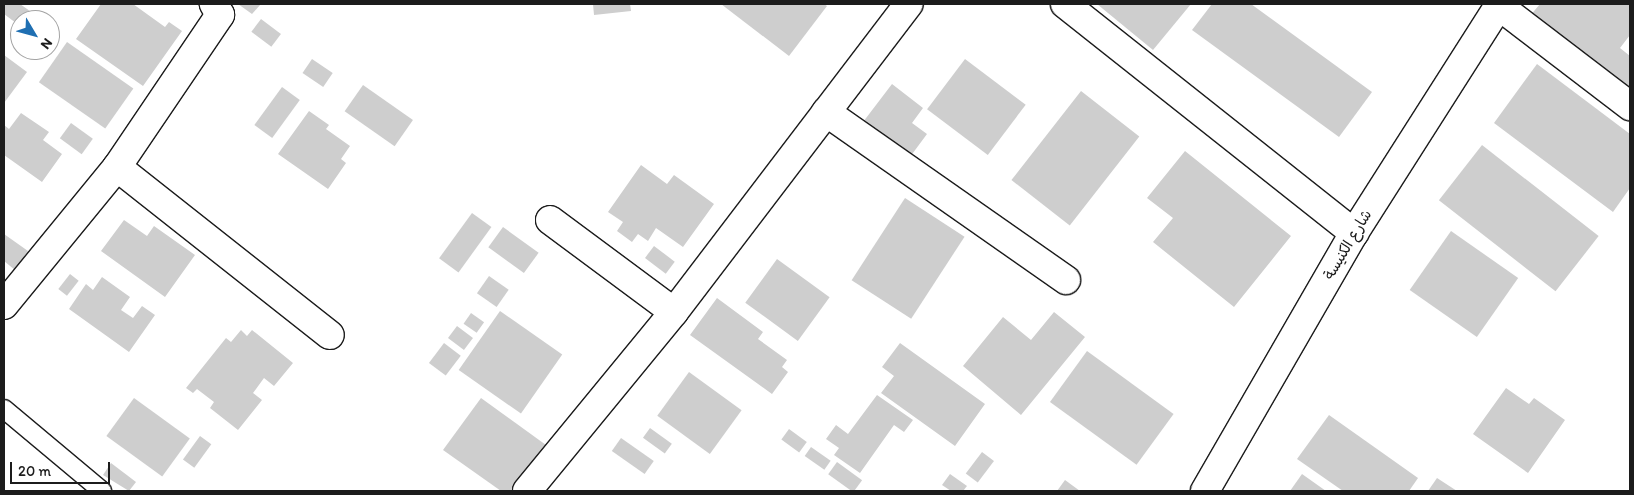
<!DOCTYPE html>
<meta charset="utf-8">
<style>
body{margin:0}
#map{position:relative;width:1634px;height:495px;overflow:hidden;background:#fff;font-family:Itim,"Playpen Sans Arabic",sans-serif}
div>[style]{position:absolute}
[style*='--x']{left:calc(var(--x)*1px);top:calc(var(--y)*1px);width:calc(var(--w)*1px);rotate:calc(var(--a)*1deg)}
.building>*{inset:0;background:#cecece;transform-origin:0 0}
.roads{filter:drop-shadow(1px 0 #1c1c1c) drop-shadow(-1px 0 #1c1c1c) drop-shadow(0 1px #1c1c1c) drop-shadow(0 -1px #1c1c1c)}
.lane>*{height:18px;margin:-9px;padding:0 9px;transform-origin:9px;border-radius:9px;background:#fff}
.street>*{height:28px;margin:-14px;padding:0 14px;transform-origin:14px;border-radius:14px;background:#fff}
.secondary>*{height:28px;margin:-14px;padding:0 14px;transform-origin:14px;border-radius:14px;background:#fff}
span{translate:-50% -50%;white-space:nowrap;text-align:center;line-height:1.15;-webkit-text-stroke:4px #fff;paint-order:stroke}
.street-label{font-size:15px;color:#1c1c1c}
.frame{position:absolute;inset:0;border:5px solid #1c1c1c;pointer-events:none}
.north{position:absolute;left:10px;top:10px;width:50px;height:50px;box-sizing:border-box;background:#fff;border:1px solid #a4a4a4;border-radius:50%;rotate:127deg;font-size:14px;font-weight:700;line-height:20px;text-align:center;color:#1c1c1c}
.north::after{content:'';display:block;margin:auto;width:18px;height:22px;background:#1f6fb2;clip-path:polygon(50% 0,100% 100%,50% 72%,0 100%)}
.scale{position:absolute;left:10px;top:462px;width:100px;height:22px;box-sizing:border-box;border:2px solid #1c1c1c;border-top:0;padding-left:6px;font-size:15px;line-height:18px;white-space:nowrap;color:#1c1c1c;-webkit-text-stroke:4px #fff;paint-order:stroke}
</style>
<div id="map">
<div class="building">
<i style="clip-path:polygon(5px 4px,20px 4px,37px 16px,34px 20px,20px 20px,20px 26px,4px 14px)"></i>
<i style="clip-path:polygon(101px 4px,133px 4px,165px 27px,169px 22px,182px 31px,143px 86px,76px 39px)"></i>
<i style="clip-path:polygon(238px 4px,261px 4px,252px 14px)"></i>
<i style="clip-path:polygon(593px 4px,630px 4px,631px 11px,594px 15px)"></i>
<i style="clip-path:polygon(721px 4px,824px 4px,827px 6px,789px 56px)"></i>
<i style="clip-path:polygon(1097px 4px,1191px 4px,1153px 50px)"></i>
<i style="clip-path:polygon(1212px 4px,1251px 4px,1372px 92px,1339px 137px,1192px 30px)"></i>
<i style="clip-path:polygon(1540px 4px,1630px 4px,1630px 35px,1620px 48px,1630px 56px,1630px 95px,1529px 17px)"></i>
<i style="left:261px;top:19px;width:25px;height:16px;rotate:37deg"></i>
<i style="clip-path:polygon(50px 24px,59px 30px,50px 43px)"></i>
<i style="left:67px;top:42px;width:81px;height:49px;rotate:35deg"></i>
<i style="clip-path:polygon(4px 55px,27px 72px,4px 103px)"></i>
<i style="left:312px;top:59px;width:25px;height:17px;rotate:34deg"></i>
<i style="left:965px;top:59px;width:76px;height:63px;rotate:37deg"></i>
<i style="clip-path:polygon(1537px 64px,1630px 134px,1630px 188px,1613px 212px,1494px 123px)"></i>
<i style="clip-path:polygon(892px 84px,923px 108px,912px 123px,927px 134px,907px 161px,860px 126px)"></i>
<i style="left:363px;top:85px;width:61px;height:32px;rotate:35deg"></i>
<i style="left:282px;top:87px;width:22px;height:47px;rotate:36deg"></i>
<i style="left:1081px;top:91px;width:74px;height:113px;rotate:38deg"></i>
<i style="clip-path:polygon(309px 111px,329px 125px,326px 129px,350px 146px,341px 159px,346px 163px,328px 189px,278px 154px)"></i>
<i style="clip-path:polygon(21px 113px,49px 132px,43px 140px,62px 154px,42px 182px,4px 155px,4px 125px,9px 129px)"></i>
<i style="left:71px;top:123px;width:27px;height:19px;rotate:36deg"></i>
<i style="left:1482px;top:145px;width:148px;height:70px;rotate:38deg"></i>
<i style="clip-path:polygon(1185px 151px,1291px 236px,1234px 307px,1153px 242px,1173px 218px,1147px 198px)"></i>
<i style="clip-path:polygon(641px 165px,667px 184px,674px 175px,714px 204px,683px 247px,656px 228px,648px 241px,638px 234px,632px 242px,617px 231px,623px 222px,608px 212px)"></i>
<i style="left:905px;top:198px;width:71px;height:98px;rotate:33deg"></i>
<i style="left:472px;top:213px;width:24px;height:56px;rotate:36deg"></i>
<i style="clip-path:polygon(124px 220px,147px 236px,154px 226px,195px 255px,165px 297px,101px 251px)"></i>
<i style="left:503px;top:227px;width:44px;height:25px;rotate:36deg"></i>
<i style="left:1451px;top:231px;width:82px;height:72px;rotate:35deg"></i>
<i style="clip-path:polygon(4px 234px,28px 251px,15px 270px,4px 261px)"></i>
<i style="left:654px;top:246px;width:26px;height:15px;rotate:37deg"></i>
<i style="left:777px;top:259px;width:65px;height:54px;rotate:36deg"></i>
<i style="left:70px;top:274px;width:11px;height:19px;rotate:38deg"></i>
<i style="left:489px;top:276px;width:24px;height:21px;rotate:35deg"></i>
<i style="clip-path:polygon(102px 277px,130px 297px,121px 310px,133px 318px,142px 306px,155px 315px,129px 352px,69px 309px,86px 284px,93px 290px)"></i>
<i style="clip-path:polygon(717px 298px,763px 332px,758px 339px,787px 360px,782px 367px,788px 372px,772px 394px,690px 335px)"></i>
<i style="left:500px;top:311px;width:76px;height:72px;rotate:35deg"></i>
<i style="clip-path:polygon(1054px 312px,1085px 337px,1021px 415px,963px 366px,1003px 317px,1031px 340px)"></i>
<i style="left:471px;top:313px;width:16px;height:13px;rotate:35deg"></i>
<i style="left:457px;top:326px;width:20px;height:15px;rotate:37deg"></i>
<i style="clip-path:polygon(241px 330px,247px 336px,252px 330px,293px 363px,274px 386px,264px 378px,253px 393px,262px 400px,238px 430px,210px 408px,214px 402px,197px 389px,193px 393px,186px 388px,226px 338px,231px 342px)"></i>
<i style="left:444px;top:343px;width:21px;height:25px;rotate:37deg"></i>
<i style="clip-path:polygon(900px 343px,985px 404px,955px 446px,881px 393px,894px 376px,882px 367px)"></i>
<i style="left:1087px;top:351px;width:107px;height:63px;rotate:36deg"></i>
<i style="left:689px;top:372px;width:65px;height:54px;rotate:36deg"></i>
<i style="clip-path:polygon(1506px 388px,1529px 404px,1534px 398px,1565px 420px,1528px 473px,1473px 434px)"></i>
<i style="clip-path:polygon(877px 395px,913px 420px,904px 432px,894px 425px,860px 473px,834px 455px,839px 448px,826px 439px,836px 425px,848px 434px)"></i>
<i style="left:134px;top:398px;width:69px;height:47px;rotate:36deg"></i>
<i style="clip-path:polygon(481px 398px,546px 445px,513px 491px,501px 491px,443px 450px)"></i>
<i style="clip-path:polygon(1329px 415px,1418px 478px,1409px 491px,1343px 491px,1297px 459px)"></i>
<i style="left:650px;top:428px;width:27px;height:12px;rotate:36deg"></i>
<i style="left:789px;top:429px;width:22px;height:13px;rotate:36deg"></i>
<i style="left:200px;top:436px;width:14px;height:29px;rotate:36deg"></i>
<i style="left:621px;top:438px;width:40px;height:16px;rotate:35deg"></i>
<i style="left:811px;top:447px;width:24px;height:11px;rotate:35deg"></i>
<i style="left:982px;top:452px;width:15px;height:27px;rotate:37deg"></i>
<i style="left:837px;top:462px;width:31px;height:15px;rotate:36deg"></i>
<i style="clip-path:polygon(111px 463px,136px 482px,129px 491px,103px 475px)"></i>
<i style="clip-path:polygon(950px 474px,967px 486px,963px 491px,951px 491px,942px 485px)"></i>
<i style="clip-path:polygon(1302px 474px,1326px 491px,1290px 491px)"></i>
<i style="clip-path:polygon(1437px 478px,1457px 491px,1428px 491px)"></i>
<i style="clip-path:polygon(1065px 480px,1080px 491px,1057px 491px)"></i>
</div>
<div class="roads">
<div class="lane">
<i style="--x:4;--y:409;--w:128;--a:39.9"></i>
</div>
<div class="street">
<i style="--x:1065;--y:4;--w:369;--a:38.4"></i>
<i style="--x:1499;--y:6;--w:165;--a:37.4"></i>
<i style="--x:826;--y:112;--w:293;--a:35"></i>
<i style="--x:117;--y:167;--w:271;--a:38.3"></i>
<i style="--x:550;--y:220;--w:154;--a:36.6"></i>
<i style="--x:4;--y:305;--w:178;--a:-50.7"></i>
<i style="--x:117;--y:167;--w:184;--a:-55.9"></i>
<i style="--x:220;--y:15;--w:13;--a:-119"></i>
<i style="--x:527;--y:491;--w:232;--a:-50.6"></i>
<i style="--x:674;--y:312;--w:387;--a:-52.7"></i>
</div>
<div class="secondary">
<i style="--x:1205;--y:491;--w:298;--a:-60"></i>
<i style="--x:1354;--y:233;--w:272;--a:-57.5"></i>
</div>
</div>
<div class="street-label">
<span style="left:1348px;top:245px;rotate:-59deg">شارع الكنيسة</span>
</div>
<div class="frame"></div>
<div class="north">N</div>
<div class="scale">20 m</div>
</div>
